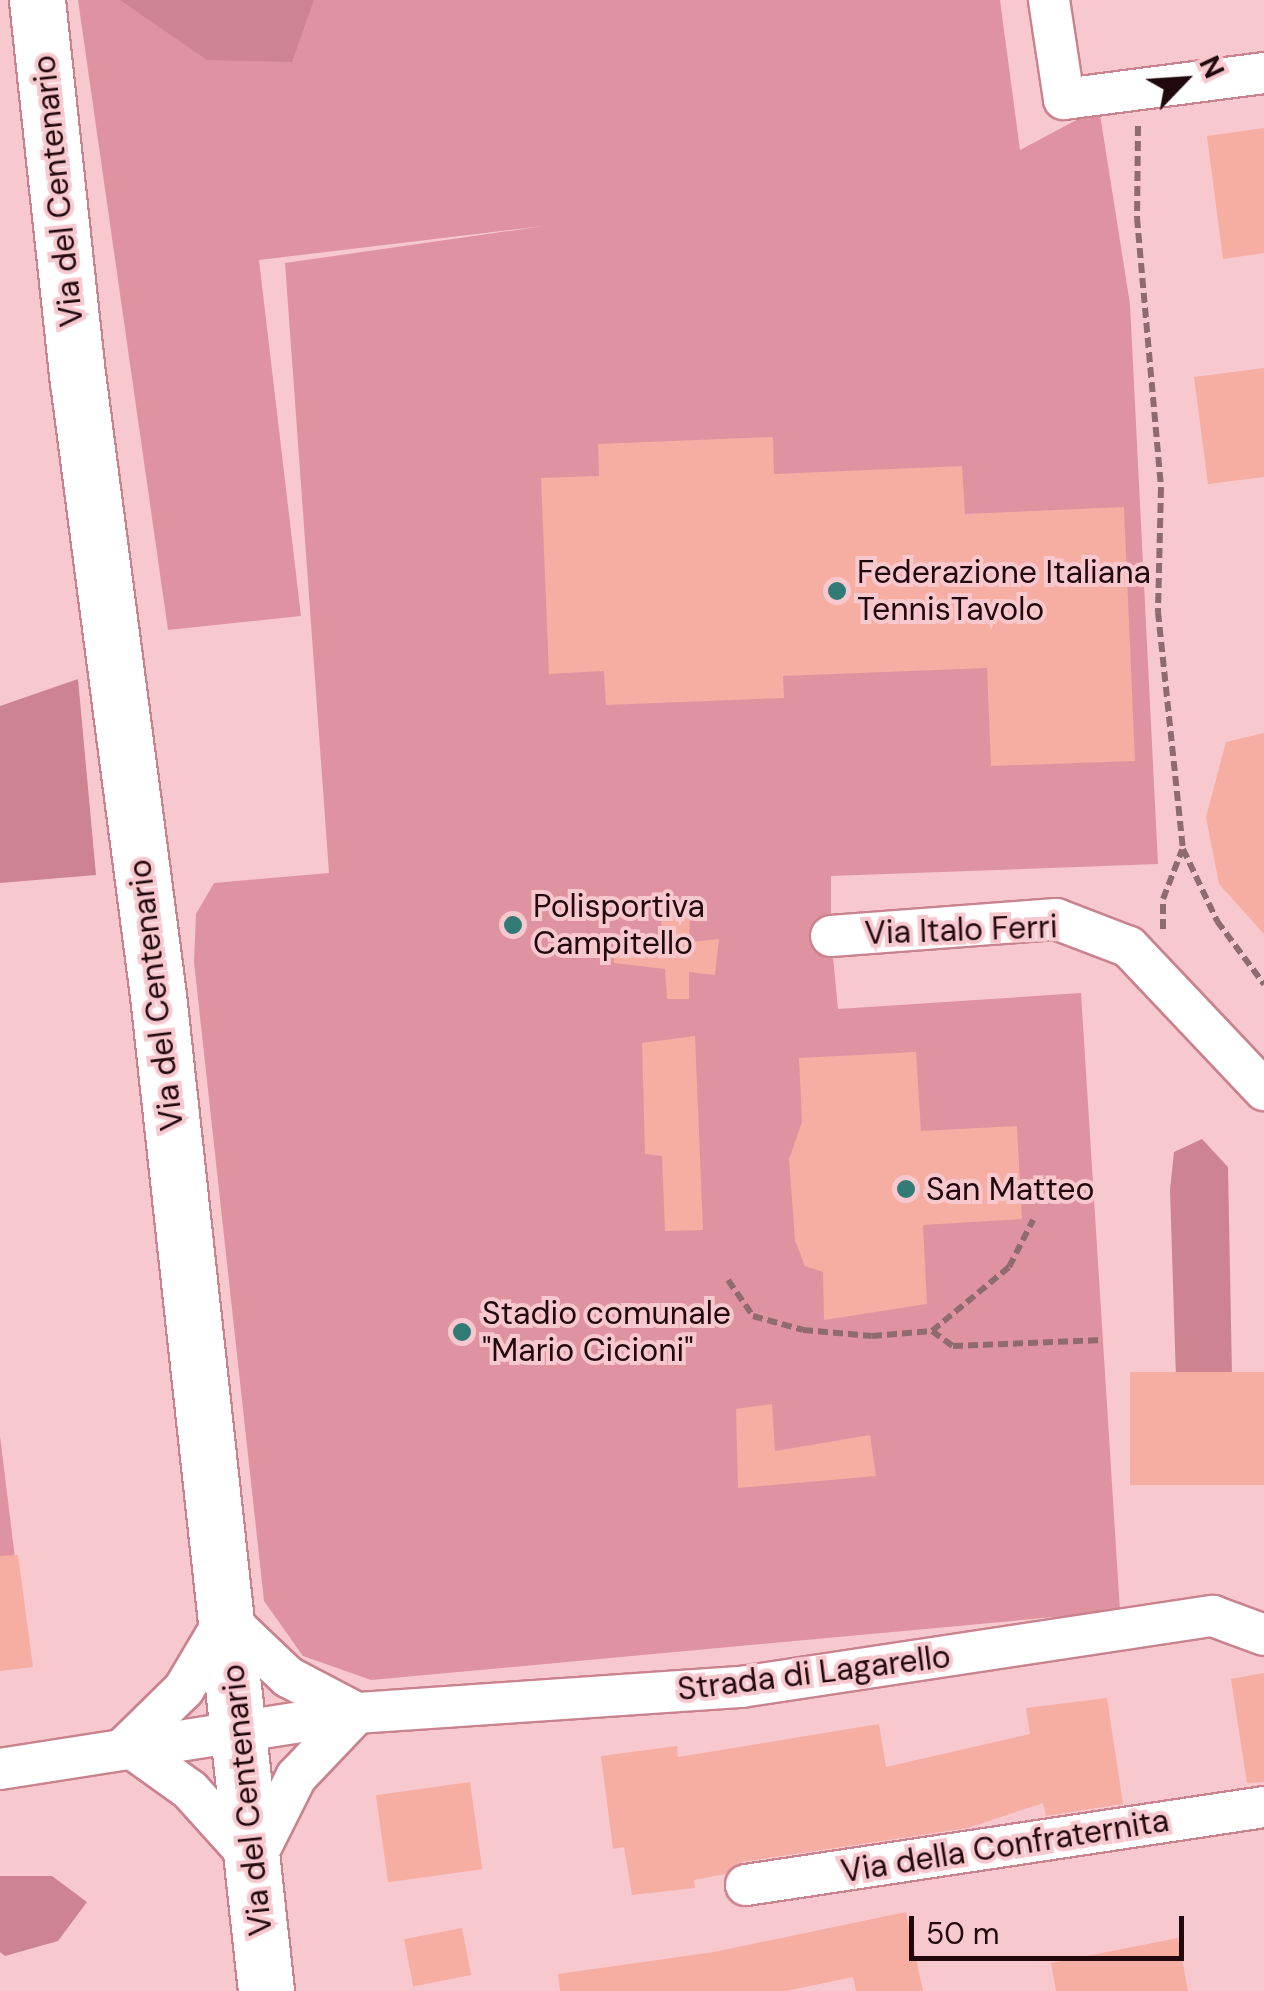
<!DOCTYPE html>
<style>
body{margin:0}
#map{position:relative;width:1264px;height:1991px;overflow:hidden;background:#f7c9cf;font-family:"DM Sans",sans-serif}
div>[style]{position:absolute}
[style*='--x']{left:calc(var(--x)*1px);top:calc(var(--y)*1px);width:calc(var(--w)*1px);rotate:calc(var(--a)*1deg)}
.green>*{inset:0;background:#df93a0}
.forest>*{inset:0;background:#ce8490}
.building>*{inset:0;background:#f6ada2;transform-origin:0 0}
.path>*{height:6px;margin-top:-3px;transform-origin:0;background:repeating-linear-gradient(90deg,#8f6b70 0 10px,transparent 0 15px)}
.roads{filter:drop-shadow(2px 0 #c9838e) drop-shadow(-2px 0 #c9838e) drop-shadow(0 2px #c9838e) drop-shadow(0 -2px #c9838e)}
.street>*{height:40px;margin:-20px;padding:0 20px;transform-origin:20px;border-radius:20px;background:#fff}
.secondary>*{height:55px;margin:-27.5px;padding:0 27.5px;transform-origin:27.5px;border-radius:27.5px;background:#fff}
.dots>*{width:28px;height:28px;translate:-50% -50%;box-sizing:border-box;border:5px solid #f7c9cf;border-radius:50%}
span{translate:-50% -50%;white-space:nowrap;text-align:center;line-height:1.15;-webkit-text-stroke:8px #f7c9cf;paint-order:stroke}
.street-label{font-size:32px;color:#22090e}
.poi-label{font-size:32px;color:#22090e}
.left{translate:0 -50%;text-align:left}
.north{position:absolute;left:1134px;top:30px;width:100px;height:100px;-webkit-text-stroke:8px #f7c9cf;paint-order:stroke;rotate:65deg;font-size:28px;font-weight:700;line-height:40px;text-align:center;color:#22090e}
.north::after{content:'';display:block;margin:auto;width:35px;height:45px;background:#22090e;clip-path:polygon(50% 0,100% 100%,50% 72%,0 100%)}
.scale{position:absolute;left:909px;top:1916px;width:275px;height:45px;box-sizing:border-box;border:5px solid #22090e;border-top:0;padding-left:12px;font-size:30px;line-height:35px;white-space:nowrap;color:#22090e;-webkit-text-stroke:8px #f7c9cf;paint-order:stroke}
</style>
<div id="map">
<div class="green">
<i style="clip-path:polygon(78px 0,1000px 0,1020px 150px,1099px 108px,1130px 304px,1158px 864px,831px 876px,831px 936px,838px 1009px,1081px 993px,1120px 1611px,371px 1680px,303px 1656px,264px 1601px,194px 962px,196px 914px,214px 883px,329px 873px,285px 263px,544px 226px,259px 260px,301px 616px,168px 630px)"></i>
<i style="clip-path:polygon(0 1436px,28px 1664px,0 1666px)"></i>
</div>
<div class="forest">
<i style="clip-path:polygon(120px 0,314px 0,292px 62px,207px 60px)"></i>
<i style="clip-path:polygon(78px 679px,96px 875px,0 883px,0 706px)"></i>
<i style="clip-path:polygon(1202px 1139px,1228px 1167px,1232px 1375px,1176px 1379px,1170px 1190px,1174px 1152px)"></i>
<i style="clip-path:polygon(0 1876px,52px 1876px,87px 1902px,58px 1941px,5px 1956px,0 1952px)"></i>
</div>
<div class="building">
<i style="clip-path:polygon(1264px 128px,1264px 253px,1223px 259px,1207px 136px)"></i>
<i style="clip-path:polygon(1264px 368px,1264px 477px,1208px 484px,1194px 377px)"></i>
<i style="clip-path:polygon(773px 437px,774px 474px,962px 466px,965px 514px,1124px 507px,1135px 761px,991px 766px,987px 668px,783px 676px,784px 698px,606px 705px,604px 671px,549px 674px,541px 478px,599px 476px,598px 444px)"></i>
<i style="clip-path:polygon(1264px 733px,1264px 934px,1219px 884px,1206px 817px,1226px 742px)"></i>
<i style="clip-path:polygon(690px 915px,689px 942px,719px 939px,715px 975px,689px 972px,689px 999px,667px 999px,665px 969px,614px 963px,614px 951px,663px 945px,661px 918px)"></i>
<i style="clip-path:polygon(695px 1036px,703px 1230px,665px 1231px,662px 1156px,645px 1154px,642px 1043px)"></i>
<i style="clip-path:polygon(916px 1052px,921px 1131px,1017px 1126px,1022px 1219px,923px 1225px,927px 1304px,824px 1320px,823px 1272px,805px 1266px,795px 1240px,789px 1159px,802px 1122px,799px 1058px)"></i>
<i style="left:1264px;top:1372px;width:113px;height:134px;rotate:90deg"></i>
<i style="clip-path:polygon(772px 1404px,775px 1451px,870px 1435px,876px 1476px,738px 1488px,736px 1409px)"></i>
<i style="clip-path:polygon(18px 1555px,33px 1667px,0 1671px,0 1556px)"></i>
<i style="clip-path:polygon(1264px 1673px,1264px 1782px,1247px 1783px,1231px 1679px)"></i>
<i style="clip-path:polygon(1107px 1698px,1123px 1804px,1046px 1816px,1043px 1803px,968px 1828px,742px 1862px,725px 1874px,694px 1880px,695px 1888px,632px 1895px,624px 1847px,613px 1849px,601px 1756px,677px 1746px,678px 1757px,879px 1724px,886px 1767px,1030px 1734px,1026px 1708px)"></i>
<i style="left:470px;top:1782px;width:88px;height:95px;rotate:82deg"></i>
<i style="clip-path:polygon(906px 1912px,923px 1991px,856px 1991px,853px 1977px,786px 1991px,560px 1991px,558px 1974px,714px 1952px)"></i>
<i style="left:462px;top:1928px;width:48px;height:59px;rotate:79deg"></i>
<i style="clip-path:polygon(1178px 1938px,1188px 1991px,1056px 1991px,1051px 1963px)"></i>
</div>
<div class="path">
<i style="--x:1138;--y:126;--w:92;--a:90.6"></i>
<i style="--x:1137;--y:218;--w:271;--a:84.9"></i>
<i style="--x:1161;--y:488;--w:124;--a:91.4"></i>
<i style="--x:1158;--y:612;--w:238;--a:84"></i>
<i style="--x:1183;--y:849;--w:80;--a:64.7"></i>
<i style="--x:1217;--y:921;--w:79;--a:53.3"></i>
<i style="--x:1163;--y:929;--w:30;--a:-90"></i>
<i style="--x:1163;--y:899;--w:53;--a:-68.8"></i>
<i style="--x:728;--y:1280;--w:44;--a:55.2"></i>
<i style="--x:753;--y:1316;--w:52;--a:15.6"></i>
<i style="--x:803;--y:1330;--w:69;--a:5"></i>
<i style="--x:872;--y:1336;--w:60;--a:-4.8"></i>
<i style="--x:932;--y:1331;--w:100;--a:-39.7"></i>
<i style="--x:1009;--y:1267;--w:53;--a:-62.9"></i>
<i style="--x:932;--y:1331;--w:26;--a:36"></i>
<i style="--x:953;--y:1346;--w:150;--a:-2.3"></i>
</div>
<div class="roads">
<div class="street">
<i style="--x:1049;--y:0;--w:100;--a:81.4"></i>
<i style="--x:1064;--y:99;--w:202;--a:-7.4"></i>
<i style="--x:831;--y:936;--w:226;--a:-4.3"></i>
<i style="--x:1056;--y:919;--w:78;--a:21"></i>
<i style="--x:1129;--y:947;--w:197;--a:46.6"></i>
<i style="--x:127;--y:1745;--w:77;--a:35.5"></i>
<i style="--x:190;--y:1790;--w:96;--a:48"></i>
<i style="--x:254;--y:1861;--w:94;--a:-63.4"></i>
<i style="--x:296;--y:1777;--w:88;--a:-46.4"></i>
<i style="--x:127;--y:1745;--w:80;--a:-44.5"></i>
<i style="--x:184;--y:1689;--w:82;--a:-59.4"></i>
<i style="--x:226;--y:1618;--w:86;--a:43.6"></i>
<i style="--x:288;--y:1677;--w:78;--a:27.6"></i>
<i style="--x:0;--y:1769;--w:361;--a:-8.9"></i>
<i style="--x:357;--y:1713;--w:385;--a:-3.9"></i>
<i style="--x:741;--y:1687;--w:477;--a:-8.6"></i>
<i style="--x:1213;--y:1616;--w:54;--a:20.4"></i>
<i style="--x:746;--y:1885;--w:524;--a:-8.56"></i>
</div>
<div class="secondary">
<i style="--x:37;--y:0;--w:383;--a:83.9"></i>
<i style="--x:78;--y:381;--w:619;--a:82.58"></i>
<i style="--x:158;--y:995;--w:1002;--a:83.81"></i>
</div>
</div>
<div class="dots">
<i style="left:837px;top:591px;background:#327a75"></i>
<i style="left:513px;top:925px;background:#327a75"></i>
<i style="left:906px;top:1189px;background:#327a75"></i>
<i style="left:462px;top:1332px;background:#327a75"></i>
</div>
<div class="street-label">
<span style="left:58px;top:191px;rotate:-96deg">Via del Centenario</span>
<span style="left:961px;top:930px;rotate:-2deg">Via Italo Ferri</span>
<span style="left:156px;top:995px;rotate:-97deg">Via del Centenario</span>
<span style="left:814px;top:1673px;rotate:-7deg">Strada di Lagarello</span>
<span style="left:247px;top:1800px;rotate:-96deg">Via del Centenario</span>
<span style="left:1005px;top:1846px;rotate:-9deg">Via della Confraternita</span>
</div>
<div class="poi-label">
<span class="left" style="left:857px;top:591px">Federazione Italiana<br>TennisTavolo</span>
<span class="left" style="left:533px;top:925px">Polisportiva<br>Campitello</span>
<span class="left" style="left:926px;top:1189px">San Matteo</span>
<span class="left" style="left:482px;top:1332px">Stadio comunale<br>"Mario Cicioni"</span>
</div>
<div class="north">N</div>
<div class="scale">50 m</div>
</div>
